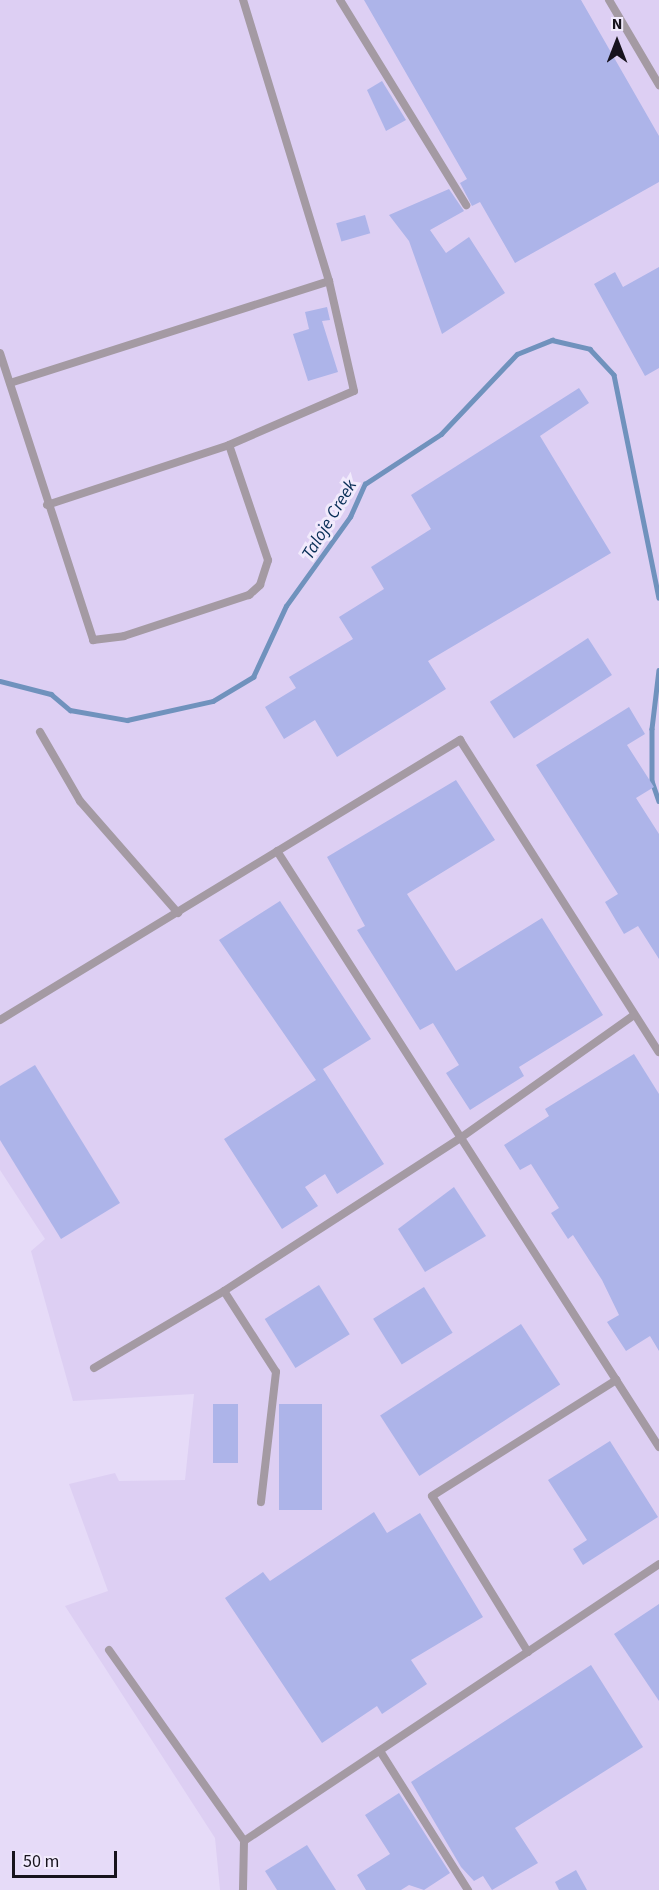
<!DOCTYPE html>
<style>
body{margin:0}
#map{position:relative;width:659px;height:1890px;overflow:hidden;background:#e6dbf8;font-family:"Source Sans 3",sans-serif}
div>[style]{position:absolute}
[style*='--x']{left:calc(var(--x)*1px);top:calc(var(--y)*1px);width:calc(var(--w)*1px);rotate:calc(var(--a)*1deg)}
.built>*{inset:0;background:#ddcff3}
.stream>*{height:4.5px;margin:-2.25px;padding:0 2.25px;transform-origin:2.25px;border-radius:2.25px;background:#7092bd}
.building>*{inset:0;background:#adb4e9;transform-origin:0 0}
.lane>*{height:8px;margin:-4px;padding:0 4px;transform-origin:4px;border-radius:4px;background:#a49aa3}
span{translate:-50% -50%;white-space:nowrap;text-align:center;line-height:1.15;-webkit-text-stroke:6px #f1eafc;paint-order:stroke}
.water-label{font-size:18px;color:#082e56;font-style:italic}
.north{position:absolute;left:587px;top:12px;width:60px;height:60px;-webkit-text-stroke:4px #f1eafc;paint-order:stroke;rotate:0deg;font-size:16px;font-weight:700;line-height:24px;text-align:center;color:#17131d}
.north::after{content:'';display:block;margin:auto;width:21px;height:27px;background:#17131d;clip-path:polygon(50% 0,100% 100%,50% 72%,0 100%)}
.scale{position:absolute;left:12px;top:1851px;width:105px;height:27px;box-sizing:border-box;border:3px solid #17131d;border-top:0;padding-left:8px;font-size:18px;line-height:21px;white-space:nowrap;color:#17131d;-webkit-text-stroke:4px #f1eafc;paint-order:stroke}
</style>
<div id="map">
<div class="built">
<i style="clip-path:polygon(0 0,659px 0,659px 1890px,220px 1890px,215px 1838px,65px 1606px,108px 1591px,69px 1484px,115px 1473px,119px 1481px,185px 1480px,194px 1394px,73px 1401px,31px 1251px,45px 1239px,0 1170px)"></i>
</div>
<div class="stream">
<i style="--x:659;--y:670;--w:59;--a:96.8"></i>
<i style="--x:652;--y:729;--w:52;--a:90"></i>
<i style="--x:652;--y:781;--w:21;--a:71"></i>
<i style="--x:0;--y:681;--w:53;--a:14.3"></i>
<i style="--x:51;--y:694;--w:25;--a:40"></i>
<i style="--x:70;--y:710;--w:58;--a:10"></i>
<i style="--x:127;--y:720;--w:88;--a:-12.5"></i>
<i style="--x:213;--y:701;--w:47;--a:-31"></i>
<i style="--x:253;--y:677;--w:78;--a:-65.1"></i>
<i style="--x:286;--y:606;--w:110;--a:-54.3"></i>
<i style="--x:350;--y:517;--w:36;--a:-66"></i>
<i style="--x:365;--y:484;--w:91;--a:-33.3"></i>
<i style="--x:441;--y:434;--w:110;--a:-46.5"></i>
<i style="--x:517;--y:354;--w:38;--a:-22"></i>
<i style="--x:552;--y:340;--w:39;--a:13"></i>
<i style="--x:590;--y:349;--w:35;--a:47"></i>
<i style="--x:614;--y:375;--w:227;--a:78.6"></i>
</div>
<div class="building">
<i style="clip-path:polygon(364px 0,581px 0,659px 136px,659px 182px,515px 263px,480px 202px,472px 206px,460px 183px,467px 179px)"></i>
<i style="clip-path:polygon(382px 81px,406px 120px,386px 131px,367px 90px)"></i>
<i style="clip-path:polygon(449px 189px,464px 211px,430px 230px,446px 253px,469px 237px,505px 293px,442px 334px,409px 241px,389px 215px)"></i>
<i style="left:365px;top:215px;width:19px;height:30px;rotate:74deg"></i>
<i style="clip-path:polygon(659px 267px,659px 368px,645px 376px,594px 284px,615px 272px,623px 287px)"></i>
<i style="clip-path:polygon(327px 307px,330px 320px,322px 321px,338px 372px,308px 381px,293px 334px,309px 329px,305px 312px)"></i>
<i style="clip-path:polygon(579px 388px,589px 403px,540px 436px,611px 553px,428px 661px,446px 689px,337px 757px,315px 720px,284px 739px,265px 707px,296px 688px,289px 677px,353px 639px,339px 617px,384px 589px,371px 567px,431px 529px,411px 495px)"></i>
<i style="left:588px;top:638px;width:44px;height:117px;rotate:57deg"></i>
<i style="clip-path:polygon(629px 707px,645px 734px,627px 745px,654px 787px,636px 798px,659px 834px,659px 959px,638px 926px,624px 934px,605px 902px,618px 894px,536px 765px)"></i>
<i style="clip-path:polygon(456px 780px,495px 840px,407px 894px,456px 971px,542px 918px,603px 1015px,519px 1067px,524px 1076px,470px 1110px,446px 1073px,459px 1065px,433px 1023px,420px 1030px,357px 930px,365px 926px,327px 857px)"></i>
<i style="clip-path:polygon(280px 901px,371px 1039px,323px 1069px,384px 1164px,337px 1194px,325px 1174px,305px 1187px,318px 1206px,282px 1229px,224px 1139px,316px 1080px,219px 940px)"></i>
<i style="clip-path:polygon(634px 1054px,659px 1094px,659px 1351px,650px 1336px,626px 1351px,607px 1322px,619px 1315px,602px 1280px,573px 1235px,568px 1239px,551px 1213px,559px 1208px,531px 1164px,520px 1170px,504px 1145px,549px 1116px,545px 1109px)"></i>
<i style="clip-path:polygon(35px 1065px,120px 1203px,61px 1239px,0 1140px,0 1086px)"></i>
<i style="clip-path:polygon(454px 1187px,486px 1236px,425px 1272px,398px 1229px)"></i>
<i style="left:319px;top:1285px;width:58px;height:64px;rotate:58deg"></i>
<i style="left:424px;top:1287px;width:54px;height:60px;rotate:58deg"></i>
<i style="left:521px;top:1324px;width:72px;height:168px;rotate:57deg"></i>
<i style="left:213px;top:1404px;width:25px;height:59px"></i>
<i style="left:279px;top:1404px;width:43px;height:106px"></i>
<i style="clip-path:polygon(610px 1441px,658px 1517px,583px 1565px,573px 1549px,587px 1540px,548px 1480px)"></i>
<i style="clip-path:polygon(374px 1512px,387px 1533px,420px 1513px,483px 1617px,411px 1660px,427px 1684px,382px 1714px,377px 1706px,322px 1743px,225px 1598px,263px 1572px,270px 1581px)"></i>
<i style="clip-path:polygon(659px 1604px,659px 1701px,614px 1634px)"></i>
<i style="clip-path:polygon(591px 1665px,643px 1747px,515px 1828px,538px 1863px,492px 1890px,483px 1876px,474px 1881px,461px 1867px,411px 1782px)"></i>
<i style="clip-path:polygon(399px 1793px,450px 1873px,424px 1890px,409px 1885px,401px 1890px,366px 1890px,357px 1875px,390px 1854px,365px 1815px)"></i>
<i style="clip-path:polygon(307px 1845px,336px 1890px,277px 1890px,265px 1871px)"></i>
<i style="clip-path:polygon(576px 1870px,587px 1890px,559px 1890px,555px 1882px)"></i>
</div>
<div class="lane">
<i style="--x:340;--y:0;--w:241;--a:58.4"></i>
<i style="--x:609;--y:0;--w:99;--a:59.5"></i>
<i style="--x:0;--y:353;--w:302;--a:72"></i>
<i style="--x:93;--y:640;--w:31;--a:-7"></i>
<i style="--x:124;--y:636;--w:132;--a:-18.2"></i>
<i style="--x:249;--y:595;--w:15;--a:-42"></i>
<i style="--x:260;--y:585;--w:26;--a:-72"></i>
<i style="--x:268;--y:560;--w:121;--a:-108.7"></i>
<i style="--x:10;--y:383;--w:335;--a:-17.7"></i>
<i style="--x:47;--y:505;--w:192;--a:-18.2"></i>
<i style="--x:229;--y:445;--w:136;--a:-23.4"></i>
<i style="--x:354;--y:391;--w:113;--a:-102.8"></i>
<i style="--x:329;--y:281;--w:294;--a:-107"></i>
<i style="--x:40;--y:732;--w:80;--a:59.9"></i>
<i style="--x:80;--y:801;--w:149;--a:48.8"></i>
<i style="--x:277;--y:851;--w:708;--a:57.34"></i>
<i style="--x:0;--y:1020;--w:539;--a:-31.33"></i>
<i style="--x:460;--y:740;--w:370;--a:57.5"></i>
<i style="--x:224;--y:1291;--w:96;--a:57.3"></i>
<i style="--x:276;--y:1372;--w:131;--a:96.6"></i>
<i style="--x:94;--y:1368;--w:151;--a:-30.6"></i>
<i style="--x:224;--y:1291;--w:280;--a:-32.9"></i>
<i style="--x:459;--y:1139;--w:214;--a:-35.3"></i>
<i style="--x:109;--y:1650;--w:234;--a:54.7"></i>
<i style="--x:244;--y:1841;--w:49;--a:91.2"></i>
<i style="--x:528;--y:1652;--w:183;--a:-121.6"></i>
<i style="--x:432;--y:1496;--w:218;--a:-32.2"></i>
<i style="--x:380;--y:1751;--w:165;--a:57.7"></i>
<i style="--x:244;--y:1841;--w:499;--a:-33.7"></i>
</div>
<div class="water-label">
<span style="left:330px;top:520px;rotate:-59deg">Taloje Creek</span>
</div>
<div class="north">N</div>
<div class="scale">50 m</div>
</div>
